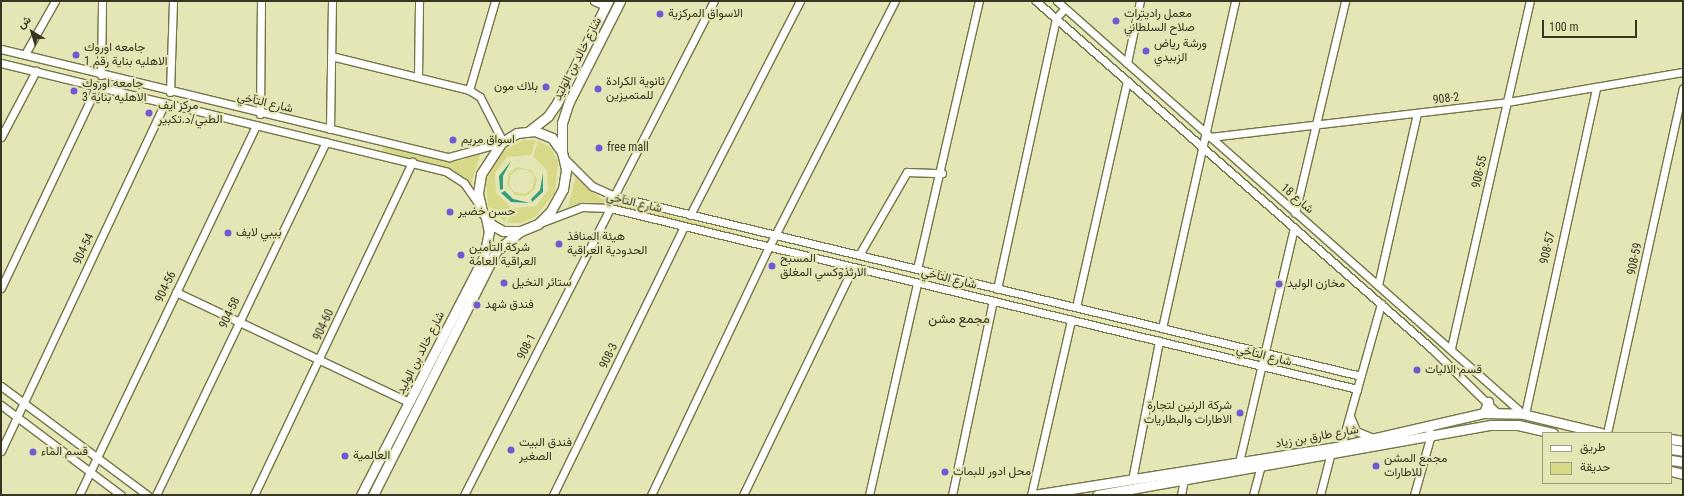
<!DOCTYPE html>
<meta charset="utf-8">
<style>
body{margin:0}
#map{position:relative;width:1684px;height:496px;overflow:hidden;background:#e5e6b5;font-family:"Roboto Condensed",Vazirmatn,sans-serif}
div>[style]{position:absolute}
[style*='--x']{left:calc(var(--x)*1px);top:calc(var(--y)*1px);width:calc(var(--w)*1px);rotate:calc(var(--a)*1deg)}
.green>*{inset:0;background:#d8d988}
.water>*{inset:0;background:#339d7d}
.roads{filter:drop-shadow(1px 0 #747548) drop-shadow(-1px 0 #747548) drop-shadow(0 1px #747548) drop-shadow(0 -1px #747548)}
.minor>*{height:7px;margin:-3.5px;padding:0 3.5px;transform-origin:3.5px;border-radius:3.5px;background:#fff}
.major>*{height:9px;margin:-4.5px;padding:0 4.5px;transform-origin:4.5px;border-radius:4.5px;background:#fff}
.dots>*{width:11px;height:11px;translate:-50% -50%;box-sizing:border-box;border:2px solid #e5e6b5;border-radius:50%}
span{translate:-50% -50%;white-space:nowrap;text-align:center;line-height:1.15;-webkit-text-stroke:4px #e5e6b5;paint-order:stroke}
.poi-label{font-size:12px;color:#363623}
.left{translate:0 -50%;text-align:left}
.right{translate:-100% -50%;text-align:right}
.street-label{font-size:12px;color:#363623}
.neighbourhood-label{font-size:13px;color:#363623}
.frame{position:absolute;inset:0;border:2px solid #363623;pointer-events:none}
.legend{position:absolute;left:1542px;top:432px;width:130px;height:52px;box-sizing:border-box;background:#e5e6b5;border:1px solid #9fa07b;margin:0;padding:5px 7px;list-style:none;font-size:12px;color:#363623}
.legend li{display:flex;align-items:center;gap:8px;height:20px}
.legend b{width:20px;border:1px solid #9fa07b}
.north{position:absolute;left:12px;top:12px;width:40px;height:40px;-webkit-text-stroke:3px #e5e6b5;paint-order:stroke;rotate:322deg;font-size:11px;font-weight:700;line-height:16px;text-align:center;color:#363623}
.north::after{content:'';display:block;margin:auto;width:14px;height:18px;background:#363623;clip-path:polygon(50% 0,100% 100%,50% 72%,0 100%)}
.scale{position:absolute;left:1542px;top:20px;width:95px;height:18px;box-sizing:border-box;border:2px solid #363623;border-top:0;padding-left:5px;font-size:12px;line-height:14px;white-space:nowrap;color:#363623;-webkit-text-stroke:3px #e5e6b5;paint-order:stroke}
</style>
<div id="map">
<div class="green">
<i style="clip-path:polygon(523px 140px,536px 140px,531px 155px,507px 157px,495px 173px,496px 193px,511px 207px,505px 222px,488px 206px,486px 181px,501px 152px)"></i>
<i style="clip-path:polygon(538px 141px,551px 148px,558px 162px,555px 193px,535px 217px,521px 223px,507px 223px,513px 208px,536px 206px,548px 190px,547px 170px,533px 156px)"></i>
<i style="clip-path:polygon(384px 146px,446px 162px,463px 160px,481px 152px,471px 185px,452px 169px,382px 151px)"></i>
<i style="clip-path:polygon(evenodd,517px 167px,531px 170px,537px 179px,535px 189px,526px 196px,515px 195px,507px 184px,509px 173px,517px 167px,518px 169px,527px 170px,534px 176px,533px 188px,525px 194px,514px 192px,509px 184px,511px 175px,518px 169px)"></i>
<i style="clip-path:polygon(576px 176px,600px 198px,760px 239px,600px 203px,584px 202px,568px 207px)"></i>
</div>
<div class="water">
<i style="clip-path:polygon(511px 161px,503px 176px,503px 189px,500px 190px,499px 176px)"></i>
<i style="clip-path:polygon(543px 173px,543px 192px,532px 202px,531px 199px,540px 190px)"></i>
<i style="clip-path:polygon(505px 191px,513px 199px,530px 203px,511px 202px,501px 193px)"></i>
</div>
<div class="roads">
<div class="minor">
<i style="--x:495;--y:1;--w:93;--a:106.3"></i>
<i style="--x:469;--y:90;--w:13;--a:32"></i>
<i style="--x:480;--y:97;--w:51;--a:62.9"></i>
<i style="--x:594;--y:1;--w:12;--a:24"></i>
<i style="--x:1036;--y:1;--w:527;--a:41.31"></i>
<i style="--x:1432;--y:349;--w:90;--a:44.5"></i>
<i style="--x:1057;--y:1;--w:623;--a:41.55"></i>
<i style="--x:1;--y:49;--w:461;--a:13.6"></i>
<i style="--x:449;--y:157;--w:54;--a:-15.1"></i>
<i style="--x:25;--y:54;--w:61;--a:-60.5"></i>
<i style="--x:331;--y:56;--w:142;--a:13.8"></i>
<i style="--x:1;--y:63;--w:459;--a:13.7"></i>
<i style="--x:447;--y:172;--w:20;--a:33"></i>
<i style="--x:464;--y:183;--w:24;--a:55"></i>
<i style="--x:1127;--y:63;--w:63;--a:-78.2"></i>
<i style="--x:101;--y:75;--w:74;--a:-89.2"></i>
<i style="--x:418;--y:77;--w:76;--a:-89.2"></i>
<i style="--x:170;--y:92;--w:91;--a:-88.1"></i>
<i style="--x:260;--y:114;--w:113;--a:-89.5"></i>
<i style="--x:330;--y:129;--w:128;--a:-89.1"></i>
<i style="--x:1;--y:137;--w:75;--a:-62.1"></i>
<i style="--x:1210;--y:137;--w:299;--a:-6.7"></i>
<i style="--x:1507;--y:102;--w:179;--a:-9.7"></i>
<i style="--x:564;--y:158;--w:40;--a:45"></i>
<i style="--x:592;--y:186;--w:24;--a:24"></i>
<i style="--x:614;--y:196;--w:768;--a:13.55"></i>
<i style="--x:614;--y:196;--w:219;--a:-62.9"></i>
<i style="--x:1295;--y:213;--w:218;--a:-76.7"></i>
<i style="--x:690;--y:215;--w:241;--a:-62.8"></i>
<i style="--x:540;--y:223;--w:45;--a:-20.9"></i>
<i style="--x:582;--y:207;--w:28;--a:2"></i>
<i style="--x:610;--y:208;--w:769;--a:13.62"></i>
<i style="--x:859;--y:255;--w:96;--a:-60"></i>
<i style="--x:907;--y:172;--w:35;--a:2"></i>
<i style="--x:917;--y:269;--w:275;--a:-77"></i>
<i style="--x:1378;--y:285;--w:176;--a:-77.2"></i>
<i style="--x:1;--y:288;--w:224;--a:-64.6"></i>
<i style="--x:997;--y:289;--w:277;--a:-77.7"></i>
<i style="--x:1056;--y:18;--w:13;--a:-48"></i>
<i style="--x:176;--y:292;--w:258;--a:25.3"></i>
<i style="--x:1076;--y:307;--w:232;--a:-77.3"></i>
<i style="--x:1162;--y:328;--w:335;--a:-77.4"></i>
<i style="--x:1451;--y:348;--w:356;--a:-77.2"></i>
<i style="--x:1;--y:386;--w:182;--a:36.7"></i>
<i style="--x:1;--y:405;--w:150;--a:36.9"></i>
<i style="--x:1525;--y:414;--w:335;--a:-77.7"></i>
<i style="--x:1350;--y:416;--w:16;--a:68"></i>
<i style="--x:1356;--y:431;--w:18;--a:22"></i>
<i style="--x:1607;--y:433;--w:353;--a:-77.6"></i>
<i style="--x:1341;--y:446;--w:148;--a:-74.3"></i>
<i style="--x:1;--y:451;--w:385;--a:-64.8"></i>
<i style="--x:1239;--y:462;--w:241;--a:-76.8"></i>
<i style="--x:1132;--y:480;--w:142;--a:-79"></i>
<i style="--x:79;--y:495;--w:410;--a:-64.4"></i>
<i style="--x:156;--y:495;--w:392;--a:-64.3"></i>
<i style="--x:254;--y:495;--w:369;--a:-64.6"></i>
<i style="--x:464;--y:495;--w:322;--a:-63"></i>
<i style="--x:553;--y:495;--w:299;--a:-64"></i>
<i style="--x:651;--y:495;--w:275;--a:-64.6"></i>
<i style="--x:769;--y:247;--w:276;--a:-62.9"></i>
<i style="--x:743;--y:495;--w:253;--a:-64.2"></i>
<i style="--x:869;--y:495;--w:217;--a:-77.2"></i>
<i style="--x:952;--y:495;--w:198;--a:-78.1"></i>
<i style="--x:1031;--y:495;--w:180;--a:-77.1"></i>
<i style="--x:1181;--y:495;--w:15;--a:-79"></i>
<i style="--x:1253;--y:495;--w:28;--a:-75"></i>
<i style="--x:1320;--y:495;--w:40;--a:-75.6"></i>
<i style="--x:1414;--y:495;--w:59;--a:-74.3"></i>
<i style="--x:1430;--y:438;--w:12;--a:-95"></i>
</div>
<div class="major">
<i style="--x:529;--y:131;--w:24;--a:-38"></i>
<i style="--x:548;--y:116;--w:16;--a:-55"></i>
<i style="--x:557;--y:103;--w:114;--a:-63.4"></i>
<i style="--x:535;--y:131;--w:18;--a:22"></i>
<i style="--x:552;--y:138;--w:17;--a:54"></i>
<i style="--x:562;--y:152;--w:18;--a:77"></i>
<i style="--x:566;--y:170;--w:19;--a:99"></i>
<i style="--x:563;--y:189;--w:25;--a:119"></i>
<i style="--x:551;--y:211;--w:18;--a:135"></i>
<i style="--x:538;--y:224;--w:18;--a:158"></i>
<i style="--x:521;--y:231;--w:18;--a:180"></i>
<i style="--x:503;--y:231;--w:13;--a:-151"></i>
<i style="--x:492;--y:225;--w:17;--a:-126"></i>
<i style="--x:482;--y:211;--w:18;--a:-103"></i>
<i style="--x:478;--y:193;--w:19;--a:-81"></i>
<i style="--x:481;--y:174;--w:37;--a:-57"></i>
<i style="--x:501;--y:143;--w:19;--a:-32"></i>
<i style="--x:517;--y:133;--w:18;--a:-6"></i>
<i style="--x:562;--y:151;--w:28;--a:-90"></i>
<i style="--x:562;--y:123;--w:22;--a:-72"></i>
<i style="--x:569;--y:102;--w:113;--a:-63.2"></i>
<i style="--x:1484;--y:413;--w:12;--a:-70"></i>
<i style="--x:1671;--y:439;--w:12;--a:9"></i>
<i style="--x:1671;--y:449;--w:12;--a:9"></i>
<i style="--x:1671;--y:460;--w:12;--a:9"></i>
<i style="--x:1671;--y:471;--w:12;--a:14"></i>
<i style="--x:361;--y:495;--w:268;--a:-62.7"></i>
<i style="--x:484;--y:257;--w:25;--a:-79"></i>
<i style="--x:489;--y:232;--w:14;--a:-102"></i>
<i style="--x:373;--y:495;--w:273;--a:-63.2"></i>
<i style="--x:496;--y:251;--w:32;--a:-39"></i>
<i style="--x:1033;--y:495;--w:312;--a:-9"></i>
<i style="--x:1341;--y:446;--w:147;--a:-13"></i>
<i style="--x:1484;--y:413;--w:39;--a:1"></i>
<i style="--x:1523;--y:414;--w:80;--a:13.7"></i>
<i style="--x:1097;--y:495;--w:400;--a:-10.1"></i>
<i style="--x:1491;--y:425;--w:27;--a:0"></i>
<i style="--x:1518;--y:425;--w:36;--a:13"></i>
</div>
</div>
<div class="dots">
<i style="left:660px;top:14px;background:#7258d2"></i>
<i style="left:1116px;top:21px;background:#7258d2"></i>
<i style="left:1146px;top:51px;background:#7258d2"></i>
<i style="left:76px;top:55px;background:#7258d2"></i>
<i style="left:546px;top:87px;background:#7258d2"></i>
<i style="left:598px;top:89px;background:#7258d2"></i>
<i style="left:74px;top:91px;background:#7258d2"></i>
<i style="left:149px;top:113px;background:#7258d2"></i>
<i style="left:453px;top:140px;background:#7258d2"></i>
<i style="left:599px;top:148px;background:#7258d2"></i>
<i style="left:450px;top:212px;background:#7258d2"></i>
<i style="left:228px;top:233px;background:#7258d2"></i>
<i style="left:559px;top:244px;background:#7258d2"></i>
<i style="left:461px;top:255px;background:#7258d2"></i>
<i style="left:772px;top:266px;background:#7258d2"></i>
<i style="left:504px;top:283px;background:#7258d2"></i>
<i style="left:1279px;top:284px;background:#7258d2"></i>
<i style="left:477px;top:305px;background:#7258d2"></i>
<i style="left:1417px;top:370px;background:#7258d2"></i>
<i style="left:1240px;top:413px;background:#7258d2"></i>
<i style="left:511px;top:450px;background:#7258d2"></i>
<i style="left:33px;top:452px;background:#7258d2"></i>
<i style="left:345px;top:456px;background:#7258d2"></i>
<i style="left:1376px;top:466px;background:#7258d2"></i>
<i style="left:945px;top:472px;background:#7258d2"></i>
</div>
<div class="poi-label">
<span class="left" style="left:668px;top:14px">الاسواق المركزية</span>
<span class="left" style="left:1124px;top:21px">معمل راديترات<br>صلاح السلطاني</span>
<span class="left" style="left:1154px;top:51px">ورشة رياض<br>الزبيدي</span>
<span class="left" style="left:84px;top:55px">جامعه اوروك<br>الاهليه بناية رقم 1</span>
<span class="left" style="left:606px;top:89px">ثانوية الكرادة<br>للمتميزين</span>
<span class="left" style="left:82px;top:91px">جامعه اوروك<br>الاهليه بناية 3</span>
<span class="right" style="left:538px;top:87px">بلاك مون</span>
<span class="left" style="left:158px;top:113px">مركز ايف<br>الطبي/د.تكبير</span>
<span class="left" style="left:461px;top:140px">اسواق مريم</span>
<span class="left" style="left:607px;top:148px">free mall</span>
<span class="left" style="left:458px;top:212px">حسن خضير</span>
<span class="left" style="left:236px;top:233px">بيبي لايف</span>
<span class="left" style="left:567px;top:244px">هيئة المنافذ<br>الحدودية العراقية</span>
<span class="left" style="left:469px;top:255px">شركة التأمين<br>العراقية العامة</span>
<span class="left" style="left:780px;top:266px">المسبح<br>الارثذوكسي المغلق</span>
<span class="left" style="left:512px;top:283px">ستائر النخيل</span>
<span class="left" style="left:1287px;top:284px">مخازن الوليد</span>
<span class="left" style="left:485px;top:305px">فندق شهد</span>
<span class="left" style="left:1425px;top:370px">قسم الاليات</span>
<span class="right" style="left:1232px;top:413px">شركة الرنين لتجارة<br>الاطارات والبطاريات</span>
<span class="left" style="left:519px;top:450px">فندق البيت<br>الصغير</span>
<span class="left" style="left:41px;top:452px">قسم الماء</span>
<span class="left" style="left:353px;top:456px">العالمية</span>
<span class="left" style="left:1384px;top:466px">مجمع المشن<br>للاطارات</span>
<span class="left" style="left:953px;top:472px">محل ادور للبمات</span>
</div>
<div class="street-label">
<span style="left:578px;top:59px;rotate:-63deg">شارع خالد بن الوليد</span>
<span style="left:1446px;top:99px;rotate:-7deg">908-2</span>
<span style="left:265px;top:103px;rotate:13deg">شارع التآخي</span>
<span style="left:1480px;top:172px;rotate:-77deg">908-55</span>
<span style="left:1297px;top:199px;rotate:41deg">شارع 18</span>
<span style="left:634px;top:203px;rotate:13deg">شارع التآخي</span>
<span style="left:1548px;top:248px;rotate:-77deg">908-57</span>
<span style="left:84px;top:249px;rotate:-65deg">904-54</span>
<span style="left:1635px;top:259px;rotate:-78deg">908-59</span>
<span style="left:949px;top:279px;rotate:14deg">شارع التآخي</span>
<span style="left:166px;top:287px;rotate:-64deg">904-56</span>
<span style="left:230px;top:313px;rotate:-64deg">904-58</span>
<span style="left:324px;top:325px;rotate:-65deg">904-60</span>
<span style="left:527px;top:347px;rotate:-63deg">908-1</span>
<span style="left:421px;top:353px;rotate:-63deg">شارع خالد بن الوليد</span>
<span style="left:609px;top:356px;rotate:-64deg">908-3</span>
<span style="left:1264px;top:356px;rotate:14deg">شارع التآخي</span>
<span style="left:1317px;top:437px;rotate:-10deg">شارع طارق بن زياد</span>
</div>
<div class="neighbourhood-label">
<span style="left:959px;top:319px">مجمع مشن</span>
</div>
<div class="frame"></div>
<ul class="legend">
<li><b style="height:5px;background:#fff"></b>طريق</li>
<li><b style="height:11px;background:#d8d988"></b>حديقة</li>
</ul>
<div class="north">ش</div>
<div class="scale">100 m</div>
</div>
